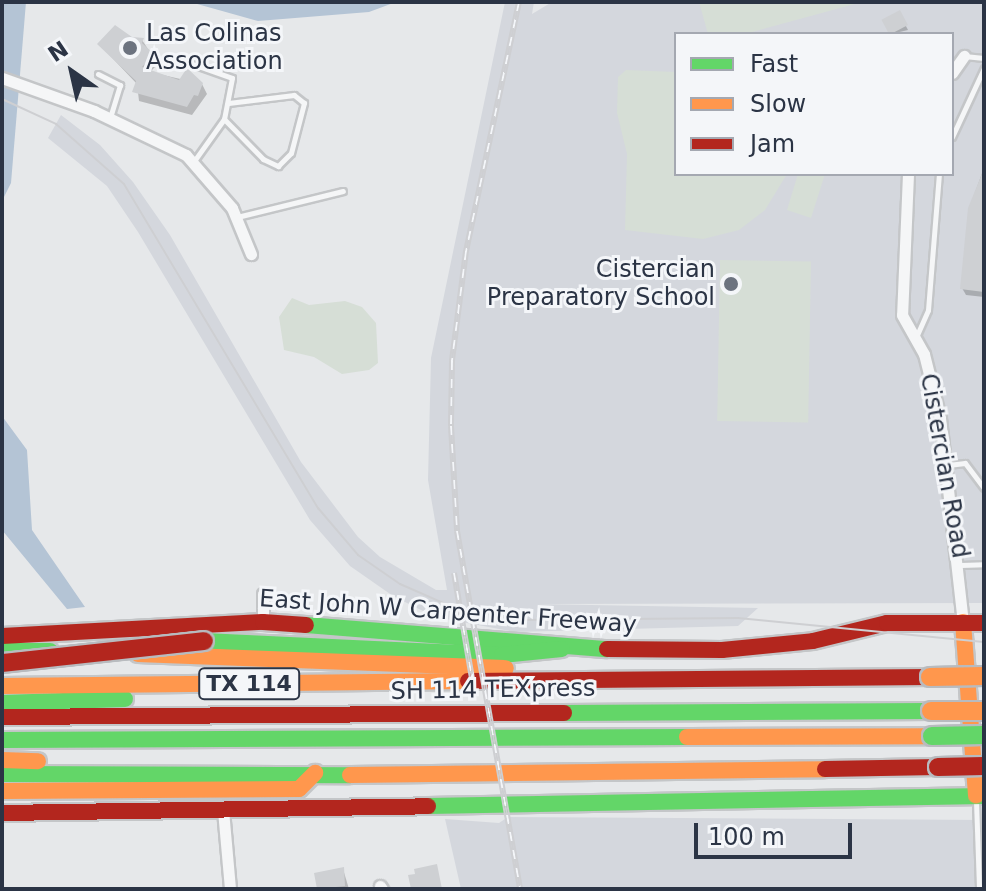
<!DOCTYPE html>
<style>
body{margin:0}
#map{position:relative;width:986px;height:891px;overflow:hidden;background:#e6e8ea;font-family:"DejaVu Sans",sans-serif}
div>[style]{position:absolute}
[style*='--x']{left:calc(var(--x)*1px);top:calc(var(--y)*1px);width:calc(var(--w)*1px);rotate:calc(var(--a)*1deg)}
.built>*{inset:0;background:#d4d7dd}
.green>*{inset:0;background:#d6ded6;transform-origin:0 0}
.water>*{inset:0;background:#b4c4d5}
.shadow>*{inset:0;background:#0003}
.building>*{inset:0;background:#ced0d3;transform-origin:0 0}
.roads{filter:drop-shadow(2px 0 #c4c6c8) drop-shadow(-2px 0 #c4c6c8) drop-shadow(0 2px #c4c6c8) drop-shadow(0 -2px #c4c6c8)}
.lane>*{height:5px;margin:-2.5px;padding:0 2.5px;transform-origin:2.5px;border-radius:2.5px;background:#f5f6f7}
.street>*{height:11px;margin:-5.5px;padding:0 5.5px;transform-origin:5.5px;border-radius:5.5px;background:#f5f6f7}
.fast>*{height:16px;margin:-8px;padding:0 8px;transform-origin:8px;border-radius:8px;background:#63d668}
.slow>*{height:16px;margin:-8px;padding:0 8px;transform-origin:8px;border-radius:8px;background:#ff974d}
.jam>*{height:16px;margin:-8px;padding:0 8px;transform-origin:8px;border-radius:8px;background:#b3261e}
.tram>*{height:2px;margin:-1px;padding:0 1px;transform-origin:1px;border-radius:1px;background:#cecfd2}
.rail>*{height:6px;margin-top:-3px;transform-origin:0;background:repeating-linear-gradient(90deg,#f4f6f9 0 9px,#cecfd2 0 18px);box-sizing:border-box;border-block:2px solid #cecfd2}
.bridges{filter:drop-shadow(2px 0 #b8bbbf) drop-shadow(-2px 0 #b8bbbf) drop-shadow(0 2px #b8bbbf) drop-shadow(0 -2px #b8bbbf)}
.fast-bridge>*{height:18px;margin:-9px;padding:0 9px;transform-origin:9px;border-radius:9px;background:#63d668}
.slow-bridge>*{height:18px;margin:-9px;padding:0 9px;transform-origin:9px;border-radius:9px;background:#ff974d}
.jam-bridge>*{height:18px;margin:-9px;padding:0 9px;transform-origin:9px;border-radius:9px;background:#b3261e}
.dots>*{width:22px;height:22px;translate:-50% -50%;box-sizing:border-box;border:4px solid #f4f6f9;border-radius:50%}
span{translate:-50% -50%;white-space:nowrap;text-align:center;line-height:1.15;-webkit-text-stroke:6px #f4f6f9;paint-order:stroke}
.shield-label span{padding:2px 6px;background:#f4f6f9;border:2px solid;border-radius:6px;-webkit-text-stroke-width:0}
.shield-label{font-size:22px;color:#2b3445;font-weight:700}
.poi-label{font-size:24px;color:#2b3445}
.left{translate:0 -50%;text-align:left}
.right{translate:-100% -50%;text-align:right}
.street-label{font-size:24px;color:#2b3445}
.frame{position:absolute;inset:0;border:4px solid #2b3445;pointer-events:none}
.legend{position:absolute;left:674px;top:32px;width:280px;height:144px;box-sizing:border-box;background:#f4f6f9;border:2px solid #a4a8b1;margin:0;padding:10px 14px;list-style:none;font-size:24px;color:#2b3445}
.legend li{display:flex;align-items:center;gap:16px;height:40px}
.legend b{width:40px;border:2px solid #a4a8b1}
.north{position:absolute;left:32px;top:32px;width:80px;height:80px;-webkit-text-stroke:6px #f4f6f9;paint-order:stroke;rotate:326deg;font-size:22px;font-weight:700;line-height:32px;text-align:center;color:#2b3445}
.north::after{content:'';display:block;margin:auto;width:28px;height:36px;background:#2b3445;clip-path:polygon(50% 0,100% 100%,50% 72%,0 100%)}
.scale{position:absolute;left:694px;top:823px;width:158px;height:36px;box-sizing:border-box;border:4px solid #2b3445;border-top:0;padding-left:10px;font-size:24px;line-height:28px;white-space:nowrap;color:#2b3445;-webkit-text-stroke:6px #f4f6f9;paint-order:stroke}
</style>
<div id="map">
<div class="built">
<i style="clip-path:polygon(evenodd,505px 2px,534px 2px,532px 14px,552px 2px,984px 2px,984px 603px,534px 604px,758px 608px,738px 626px,515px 632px,435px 617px,393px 596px,350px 566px,310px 520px,138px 232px,107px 186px,48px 138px,61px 115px,100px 145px,133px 182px,170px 235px,301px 462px,358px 537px,380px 557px,436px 590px,447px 590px,428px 480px,431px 358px,505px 2px,676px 34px,952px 34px,952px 174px,676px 174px,676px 34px)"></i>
<i style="clip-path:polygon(508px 817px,984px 820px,984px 889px,461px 889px,445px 819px,499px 823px)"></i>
</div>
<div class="green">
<i style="clip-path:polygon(699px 2px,862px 2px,745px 34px,708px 34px)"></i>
<i style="clip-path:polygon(626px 70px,676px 72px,676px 174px,787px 174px,765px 210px,739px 230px,703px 239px,625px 230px,627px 154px,617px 113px,618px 77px)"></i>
<i style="clip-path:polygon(798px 174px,825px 174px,811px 218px,787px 210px)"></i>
<i style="left:720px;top:260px;width:91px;height:161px;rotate:1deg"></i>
<i style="clip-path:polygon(292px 298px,309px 305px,345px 301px,362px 307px,376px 323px,378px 363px,369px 370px,342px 374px,314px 357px,284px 350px,279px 317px)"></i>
</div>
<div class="water">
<i style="clip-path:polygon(2px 2px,26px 2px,11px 183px,2px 201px)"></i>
<i style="clip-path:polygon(190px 2px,396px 2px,369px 12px,258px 21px)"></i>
<i style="clip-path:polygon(2px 416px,27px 450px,32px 530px,85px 607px,67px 609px,2px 530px)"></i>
</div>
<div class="shadow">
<i style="clip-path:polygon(899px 13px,908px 30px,891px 34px,883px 21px)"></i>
<i style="clip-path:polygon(131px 39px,142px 40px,158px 64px,150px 72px,202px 84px,207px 94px,192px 115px,139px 101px,137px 84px,99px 44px)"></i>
<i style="clip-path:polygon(984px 168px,984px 297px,966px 295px,962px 288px,973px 198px)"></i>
<i style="clip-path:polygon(343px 869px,349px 889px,318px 889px,316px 875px)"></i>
</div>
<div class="building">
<i style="left:900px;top:10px;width:17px;height:21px;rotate:62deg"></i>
<i style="clip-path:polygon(115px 25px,132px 37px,144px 38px,142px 43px,154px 54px,142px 67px,179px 80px,187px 68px,203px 83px,198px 96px,194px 95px,187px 107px,132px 92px,136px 81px,97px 44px)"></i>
<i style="clip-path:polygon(983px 171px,984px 171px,984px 292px,960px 289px,968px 208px)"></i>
<i style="clip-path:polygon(437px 864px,442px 889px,411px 889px,408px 875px,415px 874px,414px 869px)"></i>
<i style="clip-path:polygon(344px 867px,345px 886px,317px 889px,314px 873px)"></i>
</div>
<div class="roads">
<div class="lane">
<i style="--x:964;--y:56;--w:20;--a:6"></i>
<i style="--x:181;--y:60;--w:54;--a:19.4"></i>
<i style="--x:232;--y:78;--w:42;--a:101"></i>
<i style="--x:224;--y:119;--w:52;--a:125.5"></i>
<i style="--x:98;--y:74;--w:25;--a:27"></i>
<i style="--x:120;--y:85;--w:34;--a:107"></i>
<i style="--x:224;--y:119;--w:56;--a:45.7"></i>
<i style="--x:263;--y:159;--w:17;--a:25"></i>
<i style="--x:278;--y:166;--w:18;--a:-45"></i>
<i style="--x:291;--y:153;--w:52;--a:-75.4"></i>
<i style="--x:304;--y:103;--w:13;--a:-141"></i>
<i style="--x:294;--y:95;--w:66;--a:173.1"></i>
<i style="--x:952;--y:137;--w:76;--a:-65.1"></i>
<i style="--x:237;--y:217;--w:109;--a:-13.8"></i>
<i style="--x:917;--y:335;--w:27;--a:-66"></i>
<i style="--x:928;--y:310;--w:136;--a:-85.4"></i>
<i style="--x:948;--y:465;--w:17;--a:-7"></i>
<i style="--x:965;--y:463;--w:31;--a:53"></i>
<i style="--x:961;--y:565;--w:23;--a:-2"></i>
<i style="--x:976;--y:801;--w:88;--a:88"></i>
</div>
<div class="street">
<i style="--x:952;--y:73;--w:21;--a:-55"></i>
<i style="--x:2;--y:78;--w:98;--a:19.7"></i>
<i style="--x:94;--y:111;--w:102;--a:25.6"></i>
<i style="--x:186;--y:155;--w:70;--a:49"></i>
<i style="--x:232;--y:208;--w:50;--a:67.6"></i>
<i style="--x:908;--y:174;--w:141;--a:92.4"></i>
<i style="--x:902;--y:315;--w:45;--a:60.6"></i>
<i style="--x:924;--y:354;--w:66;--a:76"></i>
<i style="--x:940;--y:418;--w:205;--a:83.6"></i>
<i style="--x:263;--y:594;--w:28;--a:90"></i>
<i style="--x:223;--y:810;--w:79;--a:84.9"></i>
<i style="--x:380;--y:886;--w:4;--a:56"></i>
</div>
<div class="fast">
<i style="--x:306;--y:625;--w:302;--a:4.6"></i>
<i style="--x:204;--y:641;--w:298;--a:2.7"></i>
<i style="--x:502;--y:655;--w:60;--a:-5.7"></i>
<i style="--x:2;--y:651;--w:48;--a:0"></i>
<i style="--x:2;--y:703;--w:123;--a:-1.9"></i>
<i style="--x:564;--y:713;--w:367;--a:-0.3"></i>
<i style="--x:2;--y:740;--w:685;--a:-0.25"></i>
<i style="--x:2;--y:774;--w:348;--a:0.2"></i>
<i style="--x:428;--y:806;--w:556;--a:-1.03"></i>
</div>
<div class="slow">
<i style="--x:963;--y:622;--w:174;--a:85.7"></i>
<i style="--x:138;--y:654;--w:368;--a:2.2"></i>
<i style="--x:2;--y:686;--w:466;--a:-0.6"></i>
<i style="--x:687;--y:737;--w:245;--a:-0.2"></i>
<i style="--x:2;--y:760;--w:36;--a:2"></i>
<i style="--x:350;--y:775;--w:475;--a:-0.7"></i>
<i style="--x:2;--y:791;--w:297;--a:-0.4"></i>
<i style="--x:299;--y:789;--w:23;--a:-45"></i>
</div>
<div class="jam">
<i style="--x:2;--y:636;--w:261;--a:-3.1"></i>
<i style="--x:263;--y:622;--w:43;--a:4"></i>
<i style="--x:607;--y:649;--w:115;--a:0.5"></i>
<i style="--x:722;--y:650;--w:91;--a:-5.6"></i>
<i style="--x:813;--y:641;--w:76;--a:-13.7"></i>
<i style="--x:887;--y:623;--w:97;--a:0"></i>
<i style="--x:468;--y:681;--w:462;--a:-0.5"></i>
<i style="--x:2;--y:717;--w:562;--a:-0.41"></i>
<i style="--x:825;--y:769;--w:113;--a:-1"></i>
<i style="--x:2;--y:813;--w:426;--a:-0.9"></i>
</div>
</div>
<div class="tram">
<i style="--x:2;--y:99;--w:60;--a:24.8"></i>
<i style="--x:56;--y:124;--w:91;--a:41.4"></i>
<i style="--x:124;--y:184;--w:378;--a:59.1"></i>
<i style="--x:318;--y:508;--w:62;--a:49.6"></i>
<i style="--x:358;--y:555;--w:51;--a:34.6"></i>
<i style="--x:400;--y:584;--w:52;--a:23.6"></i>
<i style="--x:448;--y:605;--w:71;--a:12.3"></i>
<i style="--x:517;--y:620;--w:221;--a:-0.5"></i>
<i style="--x:738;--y:618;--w:247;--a:5.6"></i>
</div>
<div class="rail">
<i style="--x:519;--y:2;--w:255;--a:102"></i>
<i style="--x:466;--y:251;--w:111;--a:97.3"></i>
<i style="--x:452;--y:361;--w:65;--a:90.9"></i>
<i style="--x:451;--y:426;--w:105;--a:86.7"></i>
<i style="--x:457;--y:531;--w:364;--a:80"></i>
<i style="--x:454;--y:573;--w:113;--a:80.3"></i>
</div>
<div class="bridges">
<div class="fast-bridge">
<i style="--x:932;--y:736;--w:52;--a:-1.1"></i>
</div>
<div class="slow-bridge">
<i style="--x:930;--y:677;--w:54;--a:-1.1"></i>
<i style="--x:931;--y:711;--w:53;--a:0"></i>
</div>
<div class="jam-bridge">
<i style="--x:2;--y:663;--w:203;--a:-6.2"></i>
<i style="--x:938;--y:767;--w:46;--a:-1.2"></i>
</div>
</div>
<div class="dots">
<i style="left:130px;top:48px;background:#6c737f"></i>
<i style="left:731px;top:284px;background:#6c737f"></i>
</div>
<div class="shield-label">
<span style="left:249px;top:684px">TX 114</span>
</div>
<div class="poi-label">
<span class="left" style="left:146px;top:48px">Las Colinas<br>Association</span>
<span class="right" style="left:715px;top:284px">Cistercian<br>Preparatory School</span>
</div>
<div class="street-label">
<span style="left:944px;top:466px;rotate:80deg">Cistercian Road</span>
<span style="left:448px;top:612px;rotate:4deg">East John W Carpenter Freeway</span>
<span style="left:493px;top:690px;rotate:-1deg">SH 114 TEXpress</span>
</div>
<div class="frame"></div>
<ul class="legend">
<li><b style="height:10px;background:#63d668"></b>Fast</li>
<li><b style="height:10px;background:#ff974d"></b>Slow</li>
<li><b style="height:10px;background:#b3261e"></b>Jam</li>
</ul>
<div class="north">N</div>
<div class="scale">100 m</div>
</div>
